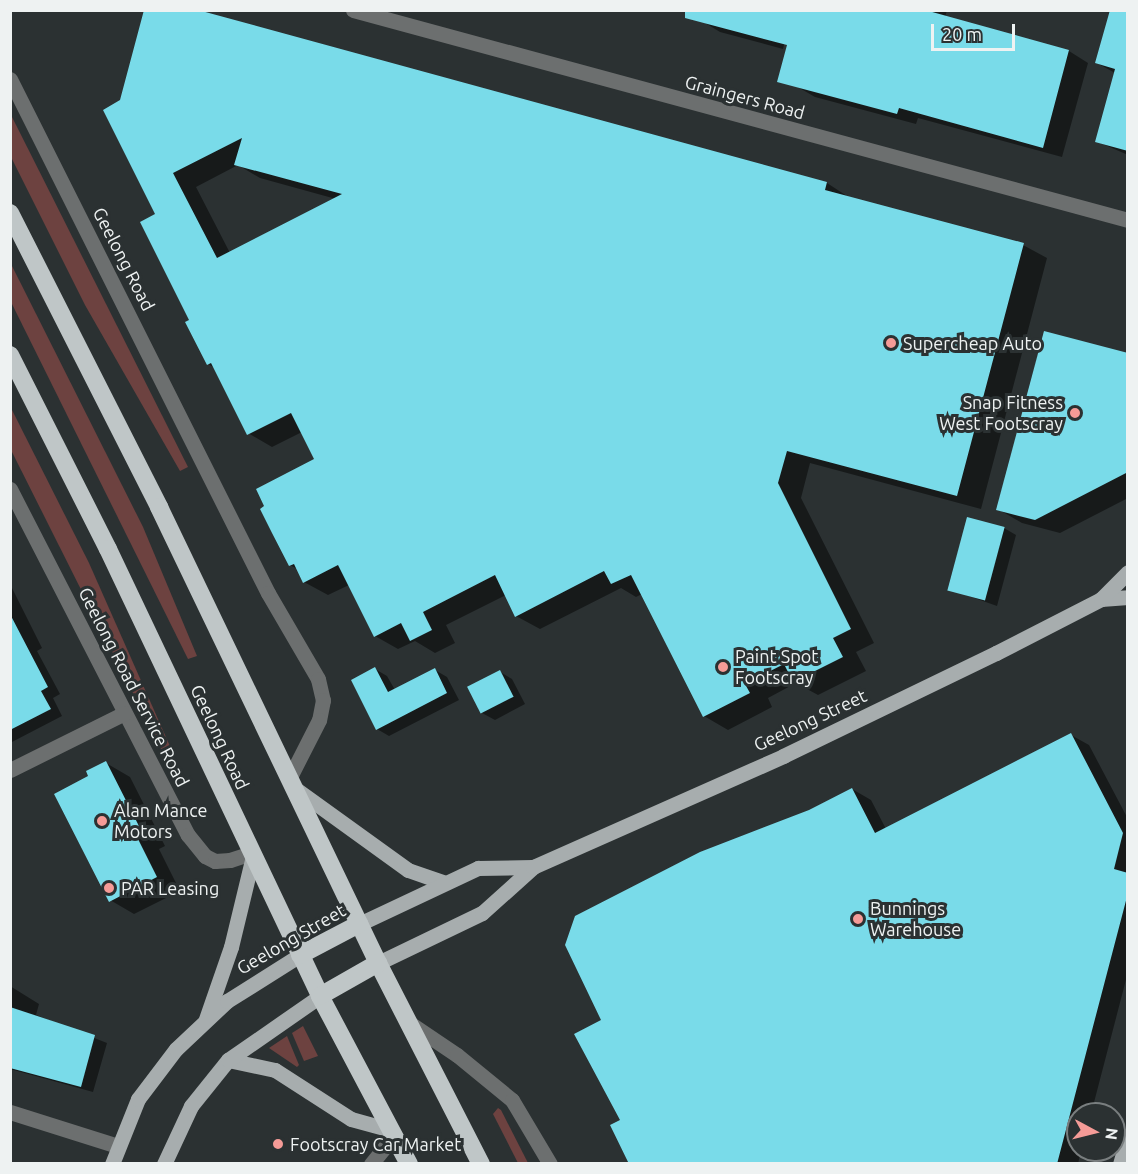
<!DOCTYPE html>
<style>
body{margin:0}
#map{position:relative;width:1138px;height:1174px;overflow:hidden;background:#2b3132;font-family:Ubuntu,sans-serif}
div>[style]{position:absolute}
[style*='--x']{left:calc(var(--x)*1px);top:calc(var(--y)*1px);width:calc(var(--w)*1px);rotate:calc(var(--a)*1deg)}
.green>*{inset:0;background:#6d4240}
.shadow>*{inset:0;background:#0007}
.building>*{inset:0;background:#79dbe9;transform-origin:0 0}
.minor>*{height:15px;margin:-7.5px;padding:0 7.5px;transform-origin:7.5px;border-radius:7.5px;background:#6c6f6f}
.major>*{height:15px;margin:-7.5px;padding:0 7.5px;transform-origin:7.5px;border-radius:7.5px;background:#a7adae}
.highway>*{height:18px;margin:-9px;padding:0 9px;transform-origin:9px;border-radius:9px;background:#bfc6c7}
.dots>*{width:16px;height:16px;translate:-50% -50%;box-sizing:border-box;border:3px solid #2b3132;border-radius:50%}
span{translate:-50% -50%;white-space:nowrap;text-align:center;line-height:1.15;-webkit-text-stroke:6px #2b3132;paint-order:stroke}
.street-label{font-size:18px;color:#eef2f2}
.poi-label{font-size:18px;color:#eef2f2}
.left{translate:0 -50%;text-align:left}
.right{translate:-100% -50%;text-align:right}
.frame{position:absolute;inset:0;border:12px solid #eef2f2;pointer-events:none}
.north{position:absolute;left:1066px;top:1102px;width:60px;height:60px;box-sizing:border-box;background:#2b3132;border:2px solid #797e7f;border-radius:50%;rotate:97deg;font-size:16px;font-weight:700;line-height:24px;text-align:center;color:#eef2f2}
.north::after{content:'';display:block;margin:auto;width:21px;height:27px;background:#f59b97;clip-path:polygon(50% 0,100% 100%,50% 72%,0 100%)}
.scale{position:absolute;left:931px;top:24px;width:84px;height:27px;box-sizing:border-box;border:3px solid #eef2f2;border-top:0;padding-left:8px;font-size:18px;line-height:21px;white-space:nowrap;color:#eef2f2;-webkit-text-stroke:4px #2b3132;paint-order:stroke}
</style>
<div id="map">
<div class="green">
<i style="clip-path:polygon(10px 113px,188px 467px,180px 471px,85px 305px,11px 157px)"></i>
<i style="clip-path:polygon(10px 262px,143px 527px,197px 656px,188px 659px,11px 302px)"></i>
<i style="clip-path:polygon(10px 406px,89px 563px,173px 753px,165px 757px,11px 450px)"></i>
<i style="clip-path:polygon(303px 1026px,318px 1056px,304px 1061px,292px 1033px)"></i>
<i style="clip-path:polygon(287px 1036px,299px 1065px,297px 1067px,269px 1048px)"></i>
<i style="clip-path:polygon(498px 1108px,501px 1110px,528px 1163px,518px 1163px,493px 1114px)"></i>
</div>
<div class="shadow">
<i style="clip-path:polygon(evenodd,192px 10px,827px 183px,850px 198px,1023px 245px,1047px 258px,981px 509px,810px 463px,801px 498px,874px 643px,856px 652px,866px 671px,818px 695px,796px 683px,768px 698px,772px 707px,728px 730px,704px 716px,642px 594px,636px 597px,621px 588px,540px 629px,516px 616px,506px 595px,446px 625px,455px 643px,435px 653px,415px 641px,398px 649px,375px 636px,349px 585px,328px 595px,304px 582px,299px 570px,290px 565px,316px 460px,302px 432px,272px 447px,248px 433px,215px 368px,208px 364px,121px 101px,192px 10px,238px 165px,260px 178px,336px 199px,230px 253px,196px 187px,238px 165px)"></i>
<i style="clip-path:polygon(793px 10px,783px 49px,720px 32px,702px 21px)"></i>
<i style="clip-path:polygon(817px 10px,947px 10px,945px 18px,1069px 51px,1088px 63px,1062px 157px,918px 118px,916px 124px,815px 97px,796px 86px)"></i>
<i style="clip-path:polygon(1128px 10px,1128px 155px,1096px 141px,1115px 73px,1097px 63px)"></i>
<i style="clip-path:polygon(1128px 355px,1128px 498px,1060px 533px,1022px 523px,998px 509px)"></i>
<i style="clip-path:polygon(1004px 528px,1016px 535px,997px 606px,949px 589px)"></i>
<i style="clip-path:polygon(10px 584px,42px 648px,37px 651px,60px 694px,53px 698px,62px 716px,10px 743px)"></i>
<i style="clip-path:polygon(375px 669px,387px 676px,395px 690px,435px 670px,447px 677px,459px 700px,389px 736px,377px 729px)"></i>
<i style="clip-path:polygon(500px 672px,512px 679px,525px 704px,495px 720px,482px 713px)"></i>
<i style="clip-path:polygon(1071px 735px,1089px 745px,1128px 819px,1128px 972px,1091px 1114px,1078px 1114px,1078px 1150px,1081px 1150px,1078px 1164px,631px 1164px,603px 1020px,810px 811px,852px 789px,871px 800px,886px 829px)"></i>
<i style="clip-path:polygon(106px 763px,130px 777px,165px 846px,159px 849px,180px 891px,134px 914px,110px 900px,90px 777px)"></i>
<i style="clip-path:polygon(10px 986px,39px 1004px,36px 1015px,107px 1043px,93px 1092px,10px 1069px)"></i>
</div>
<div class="building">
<i style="clip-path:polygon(evenodd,144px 10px,198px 10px,827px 182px,825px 190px,1024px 243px,957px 496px,787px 451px,778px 483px,851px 629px,833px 638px,843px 657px,793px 682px,784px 664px,745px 684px,750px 693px,703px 717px,631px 575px,611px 584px,604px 571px,515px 617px,495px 575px,423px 612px,432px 630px,410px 641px,401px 623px,374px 637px,338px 565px,303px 583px,294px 564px,289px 566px,272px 533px,260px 509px,264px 506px,256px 489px,314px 459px,291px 413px,247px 435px,211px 363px,207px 365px,185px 322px,189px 320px,140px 222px,155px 214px,103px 110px,120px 100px,144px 10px,242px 138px,234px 165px,342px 194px,217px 258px,173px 173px,242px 138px)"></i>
<i style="clip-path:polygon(685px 10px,925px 10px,1069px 50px,1043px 148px,899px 108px,897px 114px,777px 82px,787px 45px,685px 18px)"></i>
<i style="clip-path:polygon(1110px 10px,1128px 10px,1128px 151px,1095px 142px,1115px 69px,1095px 63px)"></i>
<i style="clip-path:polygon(1044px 331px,1128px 353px,1128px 472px,1035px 520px,996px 510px)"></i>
<i style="left:967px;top:517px;width:39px;height:76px;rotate:15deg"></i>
<i style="clip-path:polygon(10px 614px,48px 687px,41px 691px,51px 709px,10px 730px)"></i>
<i style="clip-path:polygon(375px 667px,388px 692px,435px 668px,447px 693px,376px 730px,351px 680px)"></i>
<i style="left:500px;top:670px;width:30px;height:37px;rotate:63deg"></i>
<i style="clip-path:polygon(1071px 733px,1123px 833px,1114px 869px,1128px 873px,1128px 893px,1057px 1164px,629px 1164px,610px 1125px,620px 1120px,574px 1034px,601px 1020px,565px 945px,575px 916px,700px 852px,809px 810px,852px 788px,875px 833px)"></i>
<i style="clip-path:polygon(106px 761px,142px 832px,136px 835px,157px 877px,109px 902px,54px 794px,88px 776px,86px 771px)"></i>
<i style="clip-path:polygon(10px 1007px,95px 1035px,81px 1087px,10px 1068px)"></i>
</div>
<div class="minor">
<i style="--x:353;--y:10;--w:803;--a:15.16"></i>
<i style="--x:10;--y:79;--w:575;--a:63.35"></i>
<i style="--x:268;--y:593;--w:99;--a:59.8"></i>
<i style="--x:318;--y:679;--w:22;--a:77"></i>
<i style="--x:323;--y:700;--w:20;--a:101"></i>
<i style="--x:319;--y:720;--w:66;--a:117"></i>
<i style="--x:10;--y:489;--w:389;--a:62.8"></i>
<i style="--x:188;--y:835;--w:27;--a:51"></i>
<i style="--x:205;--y:856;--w:11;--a:27"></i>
<i style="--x:215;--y:861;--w:15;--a:-4"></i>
<i style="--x:230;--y:860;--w:22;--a:-18"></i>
<i style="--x:10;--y:770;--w:128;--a:-26.4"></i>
<i style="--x:408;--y:1022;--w:59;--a:34"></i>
<i style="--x:457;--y:1055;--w:71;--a:39.3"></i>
<i style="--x:512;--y:1100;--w:74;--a:59.3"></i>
<i style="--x:10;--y:1112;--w:113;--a:17.5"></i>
<i style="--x:371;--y:1164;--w:36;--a:-51"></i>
</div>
<div class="major">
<i style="--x:1101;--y:599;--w:27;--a:-4"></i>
<i style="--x:293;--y:787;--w:142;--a:35.8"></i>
<i style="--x:408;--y:870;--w:37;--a:19"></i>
<i style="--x:359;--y:924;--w:132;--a:-25.2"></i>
<i style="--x:478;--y:868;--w:55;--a:-1"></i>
<i style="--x:378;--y:963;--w:115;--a:-25.7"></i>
<i style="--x:482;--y:913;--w:69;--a:-42"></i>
<i style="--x:533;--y:867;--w:274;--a:-23.9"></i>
<i style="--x:783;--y:756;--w:237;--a:-25.8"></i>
<i style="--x:996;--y:653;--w:118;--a:-27.2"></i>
<i style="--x:1101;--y:599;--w:38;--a:-45"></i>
<i style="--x:206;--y:1019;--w:76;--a:-70.9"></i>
<i style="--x:231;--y:947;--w:94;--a:-76.4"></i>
<i style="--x:228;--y:1060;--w:48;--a:12"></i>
<i style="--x:275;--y:1070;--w:90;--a:32.8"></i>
<i style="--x:351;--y:1119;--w:41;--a:15.4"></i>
<i style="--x:112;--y:1164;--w:70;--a:-68.2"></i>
<i style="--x:138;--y:1099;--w:63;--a:-52.8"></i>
<i style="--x:176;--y:1049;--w:70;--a:-43.3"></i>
<i style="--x:227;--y:1001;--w:86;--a:-32.2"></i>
<i style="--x:164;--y:1164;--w:64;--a:-65"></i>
<i style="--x:191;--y:1106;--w:59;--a:-51.2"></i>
<i style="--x:228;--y:1060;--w:112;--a:-34.8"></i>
<i style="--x:1120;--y:1164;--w:29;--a:-74"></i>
</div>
<div class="highway">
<i style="--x:10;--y:213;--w:330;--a:63.1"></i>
<i style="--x:159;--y:507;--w:506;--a:64.35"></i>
<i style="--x:378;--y:963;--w:226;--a:62.9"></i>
<i style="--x:10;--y:355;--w:217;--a:63.2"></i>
<i style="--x:108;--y:549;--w:495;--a:64.6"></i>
<i style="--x:320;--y:996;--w:190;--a:62.1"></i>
<i style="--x:300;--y:955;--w:67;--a:-27.7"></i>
<i style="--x:320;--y:996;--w:67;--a:-29.6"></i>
</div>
<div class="dots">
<i style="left:891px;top:343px;background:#f59b97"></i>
<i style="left:1075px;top:413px;background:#f59b97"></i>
<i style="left:723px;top:667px;background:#f59b97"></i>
<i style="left:102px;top:821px;background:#f59b97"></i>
<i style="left:109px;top:888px;background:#f59b97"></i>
<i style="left:858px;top:919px;background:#f59b97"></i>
<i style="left:278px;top:1144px;background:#f59b97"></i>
</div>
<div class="street-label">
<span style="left:745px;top:97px;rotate:15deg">Graingers Road</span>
<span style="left:124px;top:259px;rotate:63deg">Geelong Road</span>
<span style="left:134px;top:687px;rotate:63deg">Geelong Road Service Road</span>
<span style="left:810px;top:720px;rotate:-25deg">Geelong Street</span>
<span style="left:220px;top:737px;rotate:65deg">Geelong Road</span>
<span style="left:291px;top:939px;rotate:-30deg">Geelong Street</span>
</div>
<div class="poi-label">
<span class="left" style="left:903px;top:343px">Supercheap Auto</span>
<span class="right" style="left:1063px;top:413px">Snap Fitness<br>West Footscray</span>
<span class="left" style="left:735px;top:667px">Paint Spot<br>Footscray</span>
<span class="left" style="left:114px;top:821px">Alan Mance<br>Motors</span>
<span class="left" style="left:121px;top:888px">PAR Leasing</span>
<span class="left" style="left:870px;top:919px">Bunnings<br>Warehouse</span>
<span class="left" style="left:290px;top:1144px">Footscray Car Market</span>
</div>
<div class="frame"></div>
<div class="north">N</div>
<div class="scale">20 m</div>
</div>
